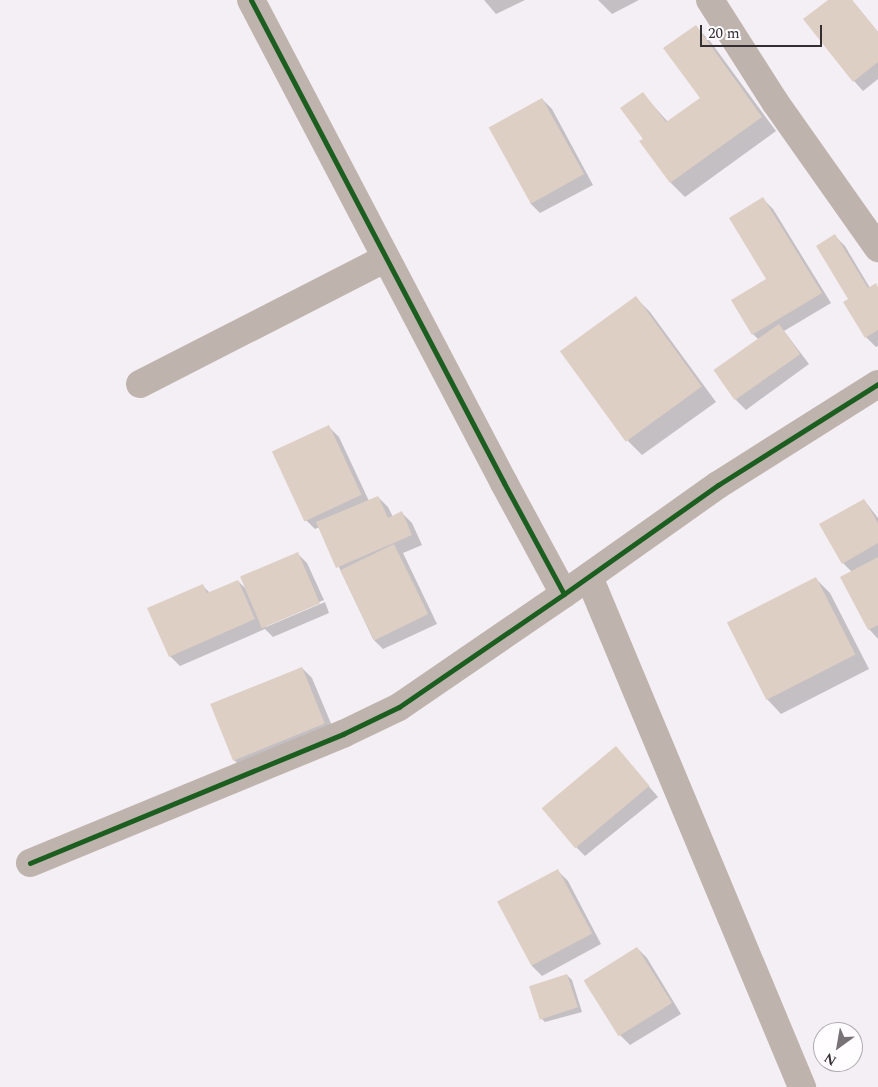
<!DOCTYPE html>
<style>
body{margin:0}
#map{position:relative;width:878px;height:1087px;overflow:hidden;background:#f4eff4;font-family:Spectral,serif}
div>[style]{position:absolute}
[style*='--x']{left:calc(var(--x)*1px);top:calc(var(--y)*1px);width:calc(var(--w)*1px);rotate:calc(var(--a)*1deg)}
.shadow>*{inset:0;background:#0003}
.building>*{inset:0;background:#decfc4;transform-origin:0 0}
.minor>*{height:28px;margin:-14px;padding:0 14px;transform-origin:14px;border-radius:14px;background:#bfb4ad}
.cycleway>*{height:5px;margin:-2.5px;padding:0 2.5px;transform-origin:2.5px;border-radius:2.5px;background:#1b5e20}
span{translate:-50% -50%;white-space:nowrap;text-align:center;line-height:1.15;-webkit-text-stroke:4.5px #fffdff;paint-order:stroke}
.north{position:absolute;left:813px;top:1022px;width:50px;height:50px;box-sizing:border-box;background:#fffdff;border:1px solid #adaaad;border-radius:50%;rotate:212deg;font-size:14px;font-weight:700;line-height:20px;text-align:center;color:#322e32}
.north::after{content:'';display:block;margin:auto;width:18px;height:22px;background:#767276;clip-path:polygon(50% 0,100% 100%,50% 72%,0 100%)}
.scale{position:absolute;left:700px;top:25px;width:122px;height:22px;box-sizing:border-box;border:2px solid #322e32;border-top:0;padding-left:6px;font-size:15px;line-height:18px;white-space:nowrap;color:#322e32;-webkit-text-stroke:4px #fffdff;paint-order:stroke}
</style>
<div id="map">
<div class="shadow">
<i style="clip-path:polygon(484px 0,525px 0,496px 14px)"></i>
<i style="clip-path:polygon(598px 0,639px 0,612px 14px)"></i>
<i style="clip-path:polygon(830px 0,852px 0,878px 32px,878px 79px,863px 91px,854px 81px)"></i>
<i style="clip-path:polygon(696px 27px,710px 41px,776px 131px,685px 197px,671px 183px,641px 141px,645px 140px,643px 94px,668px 122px,702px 98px)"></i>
<i style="clip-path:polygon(542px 99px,552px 109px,593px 185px,540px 213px,530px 203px)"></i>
<i style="clip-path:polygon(763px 199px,773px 209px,831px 303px,784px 331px,809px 364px,746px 410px,736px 400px,759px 340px,753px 334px,768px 279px)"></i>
<i style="clip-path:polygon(835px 236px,845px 246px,870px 288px,878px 287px,878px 346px,876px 347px,866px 337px,845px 302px,850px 299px)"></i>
<i style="clip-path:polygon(636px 298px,650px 312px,716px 402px,642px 455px,628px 441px)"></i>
<i style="clip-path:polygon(329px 427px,339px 437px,369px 501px,378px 497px,388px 507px,393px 517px,402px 513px,412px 523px,422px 545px,403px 553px,437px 624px,383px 649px,373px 639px,320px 527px,315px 529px,305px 519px)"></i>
<i style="clip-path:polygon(864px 500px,878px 518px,878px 639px,869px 629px,852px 572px,843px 563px)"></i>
<i style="clip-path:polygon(297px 553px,307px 563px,324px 600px,266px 625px,266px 627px,325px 602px,329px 613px,273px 637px,265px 629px,180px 666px,170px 656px,202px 585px,210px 593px,238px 581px,247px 590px)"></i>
<i style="clip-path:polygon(816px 579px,830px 593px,869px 669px,781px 714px,767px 699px)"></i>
<i style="clip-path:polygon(302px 668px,312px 678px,335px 733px,244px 770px,234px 760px)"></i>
<i style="clip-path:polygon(616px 748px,658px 797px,585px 856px,575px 846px)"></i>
<i style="clip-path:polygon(558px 871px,568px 881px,601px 944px,542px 976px,532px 966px)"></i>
<i style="clip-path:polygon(637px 948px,647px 958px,681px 1014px,630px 1045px,620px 1035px,585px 980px)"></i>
<i style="clip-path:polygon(567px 975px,572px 980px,582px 1012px,545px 1022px,540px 1017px)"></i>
</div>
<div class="building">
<i style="clip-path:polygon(828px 0,852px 0,878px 32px,878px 62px,853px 82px,803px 19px)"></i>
<i style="clip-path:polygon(696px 25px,762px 117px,670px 183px,639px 141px,643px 139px,620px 108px,643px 92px,666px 122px,700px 98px,663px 48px)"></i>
<i style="left:542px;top:98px;width:87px;height:61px;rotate:61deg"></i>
<i style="clip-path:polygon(763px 197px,822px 293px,752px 335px,731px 300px,766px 279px,729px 218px)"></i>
<i style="clip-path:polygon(835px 234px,868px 288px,876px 283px,878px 287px,878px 330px,865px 338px,843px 302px,848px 299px,816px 246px)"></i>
<i style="left:636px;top:296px;width:112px;height:94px;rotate:54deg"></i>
<i style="left:779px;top:324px;width:37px;height:80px;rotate:55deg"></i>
<i style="left:329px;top:425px;width:77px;height:63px;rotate:65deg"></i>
<i style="clip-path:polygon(378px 496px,388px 518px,402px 511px,412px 535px,336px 568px,316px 522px)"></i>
<i style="clip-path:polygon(864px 499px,878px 523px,878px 543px,842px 564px,819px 524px)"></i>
<i style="left:394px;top:544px;width:78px;height:60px;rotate:64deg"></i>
<i style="left:298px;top:552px;width:56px;height:63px;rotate:67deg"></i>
<i style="clip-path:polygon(878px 557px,878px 625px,868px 630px,840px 577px)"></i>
<i style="left:816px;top:577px;width:87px;height:100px;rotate:63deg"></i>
<i style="clip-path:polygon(238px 580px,255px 619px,169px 657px,147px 608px,203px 584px,207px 593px)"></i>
<i style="left:302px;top:667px;width:61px;height:99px;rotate:68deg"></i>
<i style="left:616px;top:746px;width:52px;height:97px;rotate:50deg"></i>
<i style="left:558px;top:869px;width:73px;height:69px;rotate:62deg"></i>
<i style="left:637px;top:947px;width:66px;height:63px;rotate:58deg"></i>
<i style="left:567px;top:974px;width:35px;height:40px;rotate:72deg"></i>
</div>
<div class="minor">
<i style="--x:251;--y:0;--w:545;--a:62.35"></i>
<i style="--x:504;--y:483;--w:126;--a:61.6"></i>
<i style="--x:710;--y:0;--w:121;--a:57.5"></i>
<i style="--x:775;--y:102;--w:179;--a:54.8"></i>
<i style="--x:140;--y:384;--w:276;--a:-27.1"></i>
<i style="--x:589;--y:577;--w:553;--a:67.33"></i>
<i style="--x:30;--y:863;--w:339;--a:-22.4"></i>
<i style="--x:343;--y:734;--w:62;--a:-25.7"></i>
<i style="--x:399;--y:707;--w:200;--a:-34.4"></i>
<i style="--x:564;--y:594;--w:189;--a:-35.3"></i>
<i style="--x:718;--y:485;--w:189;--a:-32.3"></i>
</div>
<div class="cycleway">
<i style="--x:251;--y:0;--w:545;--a:62.35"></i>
<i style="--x:504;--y:483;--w:126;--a:61.6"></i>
<i style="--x:30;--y:863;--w:339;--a:-22.4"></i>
<i style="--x:343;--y:734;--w:62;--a:-25.7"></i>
<i style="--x:399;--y:707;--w:200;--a:-34.4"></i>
<i style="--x:564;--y:594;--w:189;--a:-35.3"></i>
<i style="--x:718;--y:485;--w:189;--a:-32.3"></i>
</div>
<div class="north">N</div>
<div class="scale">20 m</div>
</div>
